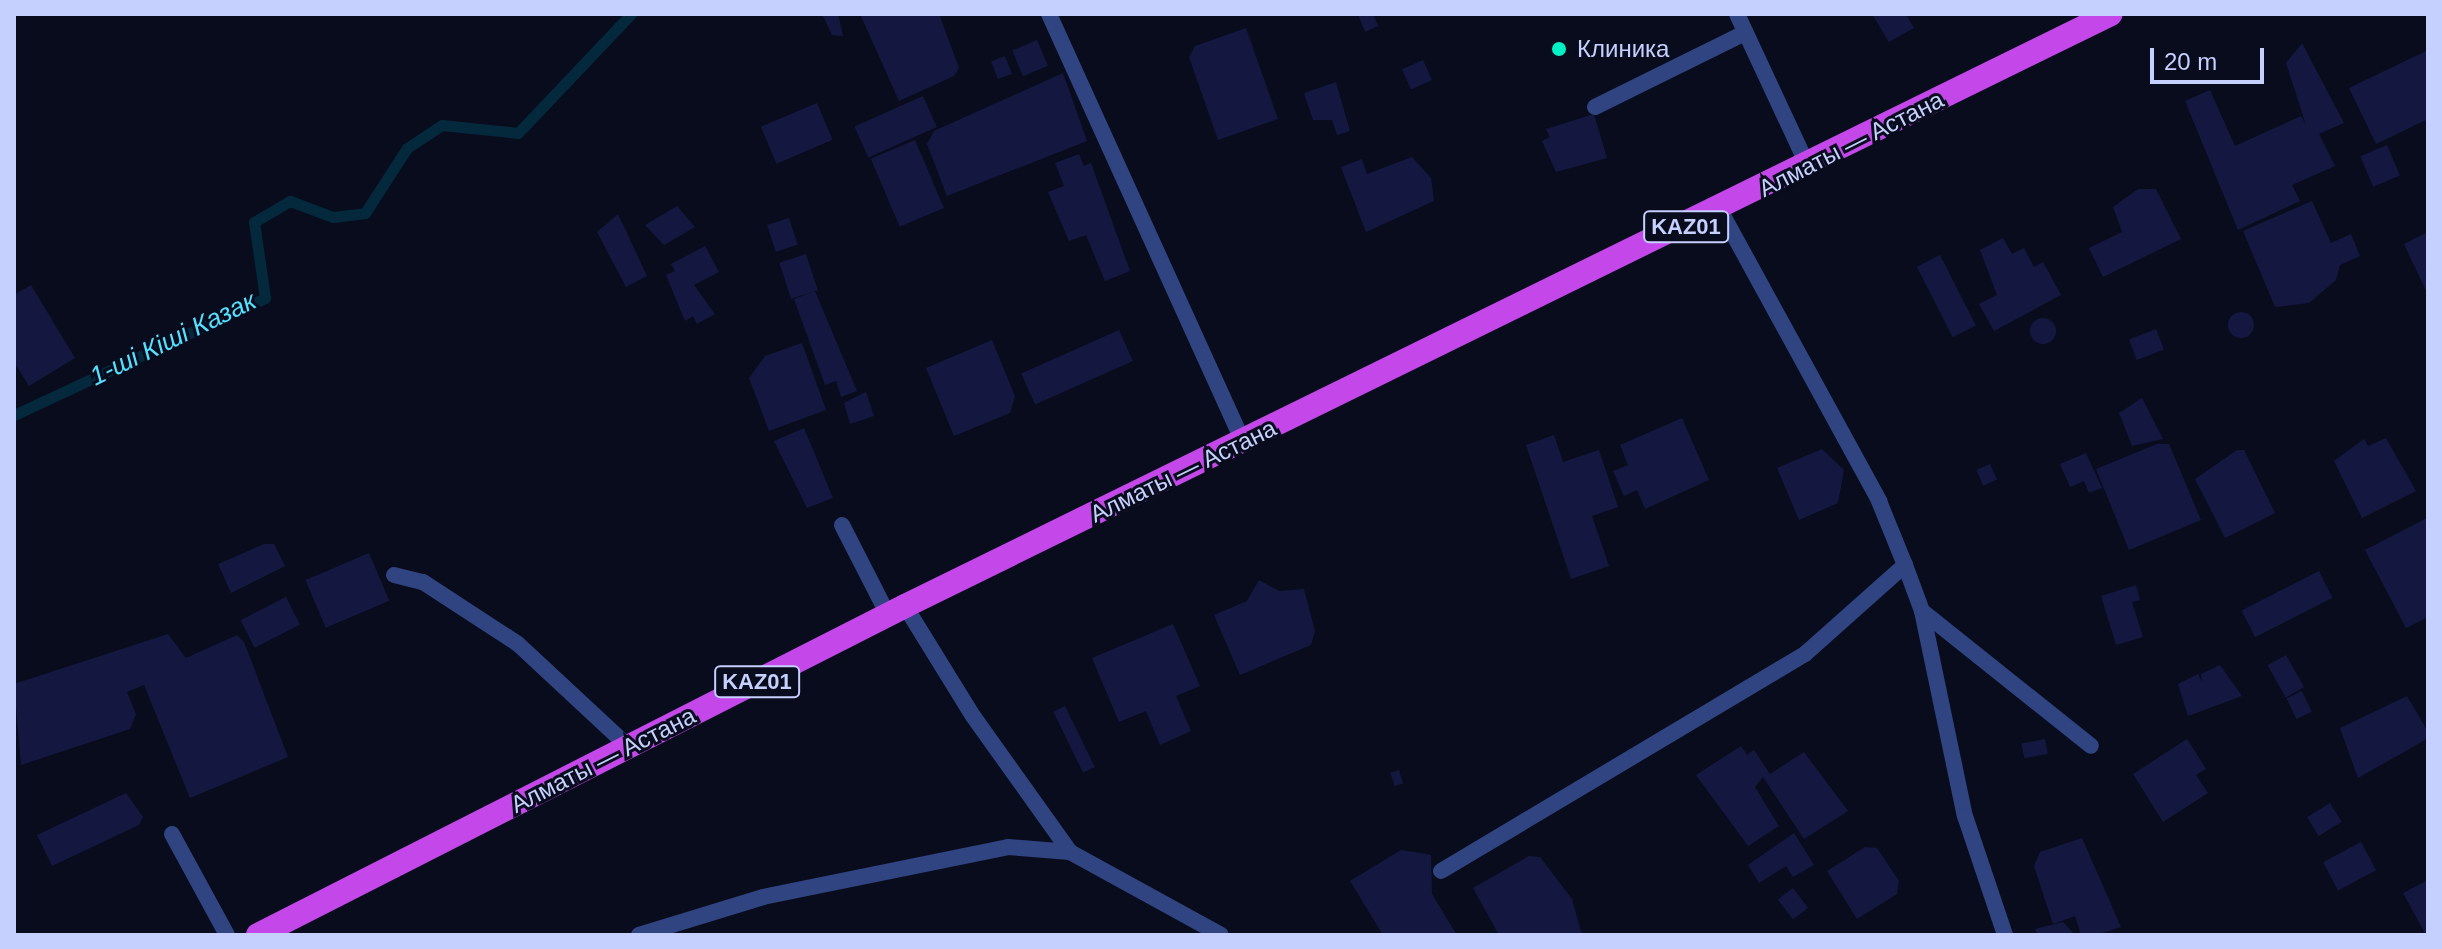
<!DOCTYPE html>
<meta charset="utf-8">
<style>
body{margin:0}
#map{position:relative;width:2442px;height:949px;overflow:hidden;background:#090c1d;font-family:Helvetica,sans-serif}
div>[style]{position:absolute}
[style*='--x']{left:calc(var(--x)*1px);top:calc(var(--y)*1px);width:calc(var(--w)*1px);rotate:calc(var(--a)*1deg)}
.stream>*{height:11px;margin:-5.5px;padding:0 5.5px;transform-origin:5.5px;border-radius:5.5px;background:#04293c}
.building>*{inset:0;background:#141840;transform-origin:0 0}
.round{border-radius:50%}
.service>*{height:16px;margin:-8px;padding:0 8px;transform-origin:8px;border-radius:8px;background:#2f4481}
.minor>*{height:16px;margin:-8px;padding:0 8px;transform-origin:8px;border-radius:8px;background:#2f4481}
.trunk>*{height:24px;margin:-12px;padding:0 12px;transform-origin:12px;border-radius:12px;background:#c447e9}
.dots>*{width:22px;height:22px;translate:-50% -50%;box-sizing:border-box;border:4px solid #090c1d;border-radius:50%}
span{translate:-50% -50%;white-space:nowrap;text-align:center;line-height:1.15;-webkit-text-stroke:6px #090c1d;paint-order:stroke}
.shield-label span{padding:2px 6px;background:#090c1d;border:2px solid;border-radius:6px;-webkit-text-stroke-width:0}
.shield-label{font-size:22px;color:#c6d0ff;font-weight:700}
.poi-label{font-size:24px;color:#c6d0ff}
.left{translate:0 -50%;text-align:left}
.street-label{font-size:24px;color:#c6d0ff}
.water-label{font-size:26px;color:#54e1ff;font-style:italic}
.frame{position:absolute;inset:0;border:16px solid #c6d0ff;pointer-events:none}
.scale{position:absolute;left:2150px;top:48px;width:114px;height:36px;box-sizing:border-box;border:4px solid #c6d0ff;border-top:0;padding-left:10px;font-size:24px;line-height:28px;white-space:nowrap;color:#c6d0ff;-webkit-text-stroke:6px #090c1d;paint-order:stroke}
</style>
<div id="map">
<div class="stream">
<i style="--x:14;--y:415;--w:277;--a:-25"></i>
<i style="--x:265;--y:298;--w:77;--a:-98.2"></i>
<i style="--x:254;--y:222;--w:42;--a:-30.3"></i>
<i style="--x:290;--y:201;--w:46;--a:20.4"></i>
<i style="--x:333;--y:217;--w:32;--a:-7"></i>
<i style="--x:365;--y:213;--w:77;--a:-57.1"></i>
<i style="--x:407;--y:148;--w:42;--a:-33.3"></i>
<i style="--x:442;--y:125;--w:76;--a:6"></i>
<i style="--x:518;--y:133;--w:164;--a:-46.5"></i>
</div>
<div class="building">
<i style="clip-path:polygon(822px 14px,838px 14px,843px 36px,832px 35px)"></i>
<i style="clip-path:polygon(860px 14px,939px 14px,959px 68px,954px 76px,899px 101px)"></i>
<i style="clip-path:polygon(1358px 14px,1373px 14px,1378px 26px,1365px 32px)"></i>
<i style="clip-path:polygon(1872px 14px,1906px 14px,1914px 28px,1889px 42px)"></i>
<i style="clip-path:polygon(1246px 28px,1278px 119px,1218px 140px,1189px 57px,1195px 46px)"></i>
<i style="left:1037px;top:40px;width:28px;height:27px;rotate:67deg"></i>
<i style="clip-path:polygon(2302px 43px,2344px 123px,2319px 134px,2335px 166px,2292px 185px,2300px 201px,2238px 230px,2185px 101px,2210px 90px,2235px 146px,2301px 116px,2306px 125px,2286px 63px)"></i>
<i style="clip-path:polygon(2428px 50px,2428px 119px,2376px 144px,2349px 88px)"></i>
<i style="left:1005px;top:56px;width:19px;height:15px;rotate:69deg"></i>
<i style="left:1423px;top:60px;width:22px;height:23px;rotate:66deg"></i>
<i style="clip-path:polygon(1063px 73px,1087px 141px,947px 196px,927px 144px,934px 131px)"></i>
<i style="clip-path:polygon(1336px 82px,1350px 131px,1337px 135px,1332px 120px,1313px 120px,1304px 93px)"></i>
<i style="left:923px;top:96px;width:34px;height:75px;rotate:66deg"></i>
<i style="left:817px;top:103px;width:40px;height:61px;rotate:67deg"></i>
<i style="clip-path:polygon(1594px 114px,1607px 158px,1556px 172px,1542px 141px,1550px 137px,1546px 129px)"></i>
<i style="left:915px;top:140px;width:74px;height:48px;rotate:67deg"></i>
<i style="left:2387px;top:145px;width:33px;height:29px;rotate:67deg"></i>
<i style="clip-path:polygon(1079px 154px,1084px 166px,1091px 163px,1130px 271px,1105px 281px,1086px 235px,1069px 241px,1048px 192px,1064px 186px,1055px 163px)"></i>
<i style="clip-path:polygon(1412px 157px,1431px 178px,1434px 201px,1366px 232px,1341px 167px,1362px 159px,1367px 174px)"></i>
<i style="clip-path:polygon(2138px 189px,2156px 189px,2181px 239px,2103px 277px,2089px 248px,2122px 232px,2113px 207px)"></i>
<i style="clip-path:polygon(2312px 201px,2331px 243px,2351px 234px,2360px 256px,2340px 265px,2336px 280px,2309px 303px,2275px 307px,2243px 231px)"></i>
<i style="clip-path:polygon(677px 206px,695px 227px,664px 245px,645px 225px)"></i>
<i style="clip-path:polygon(618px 214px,647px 276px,626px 287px,597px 232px)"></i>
<i style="left:789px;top:218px;width:28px;height:23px;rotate:72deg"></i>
<i style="clip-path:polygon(2428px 232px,2428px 295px,2404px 244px)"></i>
<i style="clip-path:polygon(2003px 238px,2012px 254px,2024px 248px,2034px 267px,2043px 262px,2061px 295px,1994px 331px,1979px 304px,1997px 295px,1980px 250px)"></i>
<i style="clip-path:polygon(705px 246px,719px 272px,694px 285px,715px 314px,697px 324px,693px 316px,685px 321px,666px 275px,675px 271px,671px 264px)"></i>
<i style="left:806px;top:254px;width:38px;height:28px;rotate:72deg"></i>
<i style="left:1940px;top:255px;width:79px;height:26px;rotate:63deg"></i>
<i style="clip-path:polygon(31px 285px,75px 358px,29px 386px,14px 362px,14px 295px)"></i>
<i style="clip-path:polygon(815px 291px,857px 391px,841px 397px,836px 381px,825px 385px,794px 299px)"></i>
<i class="round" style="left:2228px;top:312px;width:26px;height:26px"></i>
<i class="round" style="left:2030px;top:318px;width:26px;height:26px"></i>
<i style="left:2156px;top:329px;width:22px;height:29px;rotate:69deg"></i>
<i style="left:1119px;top:330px;width:34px;height:107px;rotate:66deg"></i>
<i style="clip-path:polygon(992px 340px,1015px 396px,1010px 413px,954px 436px,926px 368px)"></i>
<i style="clip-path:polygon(802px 343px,826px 410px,769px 431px,749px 378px,765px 356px)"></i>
<i style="clip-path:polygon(866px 392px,874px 416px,850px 424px,844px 403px)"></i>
<i style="clip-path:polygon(2142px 398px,2163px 439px,2132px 446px,2119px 413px)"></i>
<i style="clip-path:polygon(1682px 418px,1709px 480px,1645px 509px,1637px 490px,1624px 496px,1613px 471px,1628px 465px,1620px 445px)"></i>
<i style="clip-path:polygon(804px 428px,833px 498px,807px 508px,774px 441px)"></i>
<i style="clip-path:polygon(1554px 435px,1563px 462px,1599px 450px,1618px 507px,1592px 516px,1609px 566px,1571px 579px,1526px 445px)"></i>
<i style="clip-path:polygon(2386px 438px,2416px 491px,2362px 518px,2334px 461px,2364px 439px,2368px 446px)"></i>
<i style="clip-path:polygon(2157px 444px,2169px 444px,2201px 520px,2129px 550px,2096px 469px)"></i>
<i style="clip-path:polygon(1822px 449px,1844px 470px,1838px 503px,1799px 520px,1777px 468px)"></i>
<i style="clip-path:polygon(2237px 450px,2244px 450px,2275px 513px,2225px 538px,2195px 479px)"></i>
<i style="clip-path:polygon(2086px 453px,2102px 488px,2089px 493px,2084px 481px,2070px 487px,2060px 464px)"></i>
<i style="left:1990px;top:464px;width:17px;height:15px;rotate:66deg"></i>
<i style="clip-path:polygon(2427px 518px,2428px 617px,2406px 628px,2365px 550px)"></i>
<i style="clip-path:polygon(264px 544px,274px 544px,285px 566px,231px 593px,218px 564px)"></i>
<i style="left:369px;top:553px;width:52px;height:69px;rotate:67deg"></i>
<i style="left:2319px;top:571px;width:30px;height:87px;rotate:63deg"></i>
<i style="clip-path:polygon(1259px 580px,1279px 591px,1304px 589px,1315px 631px,1311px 645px,1240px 675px,1214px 615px,1247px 601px)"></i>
<i style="clip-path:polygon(2136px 585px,2140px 600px,2132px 602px,2143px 637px,2116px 645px,2101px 596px)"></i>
<i style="left:286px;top:597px;width:31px;height:51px;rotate:63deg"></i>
<i style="clip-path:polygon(1173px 624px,1200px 686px,1176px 696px,1191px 731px,1160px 745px,1146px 711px,1119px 722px,1092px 658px)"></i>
<i style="clip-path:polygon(168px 634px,186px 658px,237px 635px,244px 642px,288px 757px,190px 798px,144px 685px,127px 692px,136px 714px,130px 729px,21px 765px,14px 684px)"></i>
<i style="left:2286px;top:655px;width:37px;height:21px;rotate:61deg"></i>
<i style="clip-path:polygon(2220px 665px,2242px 696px,2188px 716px,2178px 684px,2198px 674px,2202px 682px,2201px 674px)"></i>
<i style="left:2302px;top:691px;width:23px;height:17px;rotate:65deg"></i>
<i style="clip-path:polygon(2407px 696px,2428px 732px,2425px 740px,2358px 778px,2340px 728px)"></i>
<i style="left:1065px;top:706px;width:68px;height:13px;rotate:64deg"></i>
<i style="left:2045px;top:739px;width:15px;height:24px;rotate:79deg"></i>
<i style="clip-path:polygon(2187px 739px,2206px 769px,2196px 775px,2208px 793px,2163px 822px,2133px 774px)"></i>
<i style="clip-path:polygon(1741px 746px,1747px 755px,1754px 750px,1770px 774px,1804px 752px,1848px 811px,1804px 839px,1763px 777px,1755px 787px,1779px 826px,1748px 846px,1696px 775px)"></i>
<i style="left:1399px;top:770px;width:14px;height:9px;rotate:73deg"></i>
<i style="clip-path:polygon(126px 793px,143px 817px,139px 825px,52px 866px,37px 835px)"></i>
<i style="left:2330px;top:803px;width:22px;height:27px;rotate:58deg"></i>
<i style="clip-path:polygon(1794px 833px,1814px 865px,1793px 877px,1786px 866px,1759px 883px,1748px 865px)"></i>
<i style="clip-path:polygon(2082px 838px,2121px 927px,2096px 935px,2081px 935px,2075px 916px,2053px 924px,2034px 866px,2040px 852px)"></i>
<i style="left:2361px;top:842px;width:32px;height:43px;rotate:62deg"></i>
<i style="clip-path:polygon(1865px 847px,1877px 848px,1899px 881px,1897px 894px,1857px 919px,1827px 871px)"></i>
<i style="clip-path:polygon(1401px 850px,1431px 855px,1432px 894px,1457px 935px,1383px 935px,1350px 881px)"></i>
<i style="clip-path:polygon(1529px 856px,1540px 857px,1572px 899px,1582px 935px,1499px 935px,1473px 888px)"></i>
<i style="clip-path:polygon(2428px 880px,2428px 935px,2426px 935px,2403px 893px)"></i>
<i style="left:1793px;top:888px;width:25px;height:19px;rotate:53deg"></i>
<i style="clip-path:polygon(2063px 922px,2075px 935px,2038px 935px,2035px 929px)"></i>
</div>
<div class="service">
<i style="--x:1737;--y:14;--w:168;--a:65"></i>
<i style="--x:1595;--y:107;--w:167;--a:-26.3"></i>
<i style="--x:1922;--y:611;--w:216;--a:38.6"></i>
<i style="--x:973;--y:716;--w:167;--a:54.5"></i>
<i style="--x:1441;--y:871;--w:424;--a:-30.8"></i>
<i style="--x:1805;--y:654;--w:134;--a:-41.7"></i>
<i style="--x:639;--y:935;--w:130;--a:-17"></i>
<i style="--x:763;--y:897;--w:250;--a:-11.5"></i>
<i style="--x:1008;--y:847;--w:62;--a:4.6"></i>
<i style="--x:1070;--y:852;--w:172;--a:28.8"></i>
</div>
<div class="minor">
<i style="--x:1049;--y:14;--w:469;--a:65.6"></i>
<i style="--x:1720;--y:210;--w:332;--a:61.3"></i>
<i style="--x:1879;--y:501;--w:69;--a:67.9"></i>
<i style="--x:1905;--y:565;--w:49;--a:69.7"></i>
<i style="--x:1922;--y:611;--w:209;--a:78.2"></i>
<i style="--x:1965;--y:816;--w:126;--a:71.4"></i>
<i style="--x:842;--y:525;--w:101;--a:62.9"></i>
<i style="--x:394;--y:575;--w:30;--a:14"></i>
<i style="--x:423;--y:582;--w:113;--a:33.1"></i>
<i style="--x:518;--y:644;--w:151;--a:42.9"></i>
<i style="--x:905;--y:606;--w:129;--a:58.3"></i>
<i style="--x:172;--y:834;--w:115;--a:61.4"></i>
</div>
<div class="trunk">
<i style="--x:258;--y:935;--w:726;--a:-26.95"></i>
<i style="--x:905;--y:606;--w:1343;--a:-26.15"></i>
</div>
<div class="dots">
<i style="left:1559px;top:49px;background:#00f1c3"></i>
</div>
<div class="shield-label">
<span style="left:1686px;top:227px">KАZ01</span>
<span style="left:757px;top:682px">KАZ01</span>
</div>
<div class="poi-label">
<span class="left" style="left:1577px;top:49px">Клиника</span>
</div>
<div class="street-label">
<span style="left:1851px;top:144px;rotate:-27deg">Алматы — Астана</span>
<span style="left:1183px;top:471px;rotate:-26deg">Алматы — Астана</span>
<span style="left:603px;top:760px;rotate:-27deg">Алматы — Астана</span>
</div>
<div class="water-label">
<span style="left:173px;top:339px;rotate:-26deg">1-ші Кіші Казак</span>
</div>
<div class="frame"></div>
<div class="scale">20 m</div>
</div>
